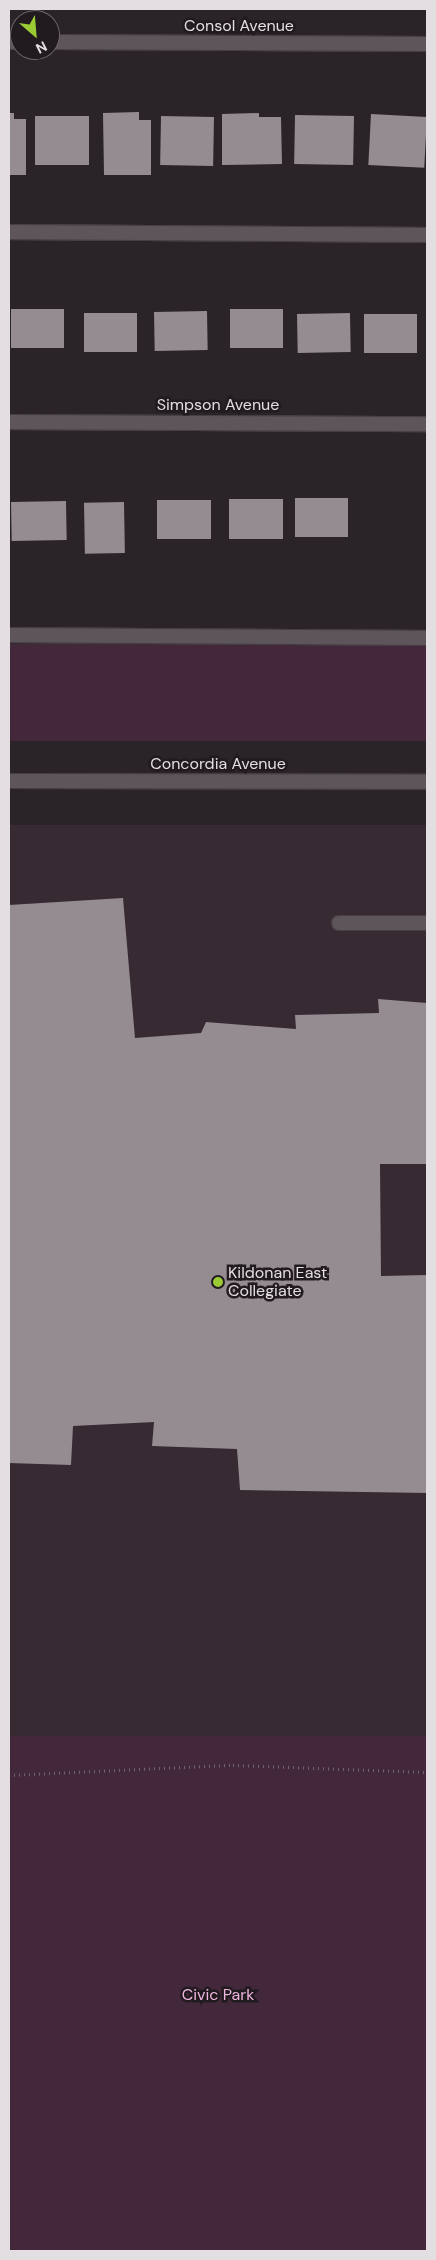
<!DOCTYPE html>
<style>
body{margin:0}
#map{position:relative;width:436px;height:2260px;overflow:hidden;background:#2a2328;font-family:"DM Sans",sans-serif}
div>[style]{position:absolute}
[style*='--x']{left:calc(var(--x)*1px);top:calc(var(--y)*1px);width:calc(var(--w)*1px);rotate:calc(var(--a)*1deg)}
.built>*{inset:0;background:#372a33;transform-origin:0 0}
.green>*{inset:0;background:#43283c;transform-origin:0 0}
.building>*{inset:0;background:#958c92;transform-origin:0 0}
.path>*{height:3px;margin-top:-1.5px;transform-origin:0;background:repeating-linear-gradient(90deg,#6c666a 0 1px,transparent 0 5px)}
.roads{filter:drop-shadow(1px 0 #453f43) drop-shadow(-1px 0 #453f43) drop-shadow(0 1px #453f43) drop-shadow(0 -1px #453f43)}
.service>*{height:14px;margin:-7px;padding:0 7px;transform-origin:7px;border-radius:7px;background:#5e555b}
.minor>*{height:14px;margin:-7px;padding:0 7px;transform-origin:7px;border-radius:7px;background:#5e555b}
.secondary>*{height:14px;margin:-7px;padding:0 7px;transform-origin:7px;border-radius:7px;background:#5e555b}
.dots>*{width:14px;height:14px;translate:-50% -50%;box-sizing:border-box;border:2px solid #211a1f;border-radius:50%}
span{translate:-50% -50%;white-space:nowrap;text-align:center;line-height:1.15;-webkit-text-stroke:5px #211a1f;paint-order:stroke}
.street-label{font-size:16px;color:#e3dee1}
.poi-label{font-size:16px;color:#e3dee1}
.left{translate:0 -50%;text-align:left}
.park-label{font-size:16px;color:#efb6df}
.frame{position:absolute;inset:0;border:10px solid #e3dee1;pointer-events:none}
.north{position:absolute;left:10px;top:10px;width:50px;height:50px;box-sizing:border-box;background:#211a1f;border:1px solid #6f686d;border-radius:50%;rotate:153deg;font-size:14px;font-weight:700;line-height:20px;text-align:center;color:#e3dee1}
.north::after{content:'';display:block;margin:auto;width:18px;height:22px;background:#9acb34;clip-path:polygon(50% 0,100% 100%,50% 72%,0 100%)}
</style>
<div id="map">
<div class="built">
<i style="left:9px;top:825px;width:418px;height:911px"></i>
</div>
<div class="green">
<i style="left:9px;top:644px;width:418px;height:97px"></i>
<i style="left:9px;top:1736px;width:418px;height:515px"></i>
</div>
<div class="building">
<i style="clip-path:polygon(139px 112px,139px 120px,151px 120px,151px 175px,104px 175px,103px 113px)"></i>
<i style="clip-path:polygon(9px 113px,14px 113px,14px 119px,26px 119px,26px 175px,9px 175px)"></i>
<i style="clip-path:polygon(259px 113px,259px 117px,281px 117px,282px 164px,222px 165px,222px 114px)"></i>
<i style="left:371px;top:114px;width:56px;height:51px;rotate:3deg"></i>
<i style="left:295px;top:115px;width:59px;height:49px;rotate:1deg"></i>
<i style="left:35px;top:116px;width:54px;height:49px"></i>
<i style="left:161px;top:116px;width:53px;height:49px;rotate:1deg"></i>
<i style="left:64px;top:309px;width:39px;height:53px;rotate:90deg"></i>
<i style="left:283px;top:309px;width:39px;height:53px;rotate:90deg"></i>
<i style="left:207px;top:311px;width:39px;height:53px;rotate:89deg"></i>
<i style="left:137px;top:313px;width:39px;height:53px;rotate:90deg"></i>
<i style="left:350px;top:313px;width:39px;height:53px;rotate:89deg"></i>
<i style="left:364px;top:314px;width:53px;height:39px"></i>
<i style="left:295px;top:498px;width:53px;height:39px"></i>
<i style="left:283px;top:499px;width:40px;height:54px;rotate:90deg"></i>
<i style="left:157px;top:500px;width:54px;height:39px"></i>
<i style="left:66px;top:501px;width:39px;height:55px;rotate:89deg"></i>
<i style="left:124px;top:502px;width:51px;height:40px;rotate:89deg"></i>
<i style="clip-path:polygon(123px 898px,135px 1038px,201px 1033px,206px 1022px,296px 1029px,295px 1015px,379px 1013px,378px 999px,427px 1003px,427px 1164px,380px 1164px,381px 1276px,427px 1275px,427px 1493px,240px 1490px,237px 1449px,152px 1446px,154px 1422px,73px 1426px,71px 1465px,9px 1463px,9px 905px)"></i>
</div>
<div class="path">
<i style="--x:9;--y:1775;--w:224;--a:-2.6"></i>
<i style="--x:233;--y:1765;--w:194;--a:2.1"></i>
</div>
<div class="roads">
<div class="service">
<i style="--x:9;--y:232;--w:418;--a:0.4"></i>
<i style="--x:9;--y:635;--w:418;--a:0.4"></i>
<i style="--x:339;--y:923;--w:88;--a:0"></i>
</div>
<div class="minor">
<i style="--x:9;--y:42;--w:11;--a:0"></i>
<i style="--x:50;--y:42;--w:377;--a:0.3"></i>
<i style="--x:9;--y:422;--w:418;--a:0.3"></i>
</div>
<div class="secondary">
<i style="--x:9;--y:781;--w:418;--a:0.1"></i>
</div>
</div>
<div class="dots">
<i style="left:218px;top:1282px;background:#9acb34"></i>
</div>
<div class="street-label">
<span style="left:239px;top:26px">Consol Avenue</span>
<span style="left:218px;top:405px">Simpson Avenue</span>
<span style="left:218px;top:764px">Concordia Avenue</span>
</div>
<div class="poi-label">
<span class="left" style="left:228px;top:1282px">Kildonan East<br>Collegiate</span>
</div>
<div class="park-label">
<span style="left:218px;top:1995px">Civic Park</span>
</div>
<div class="frame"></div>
<div class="north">N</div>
</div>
